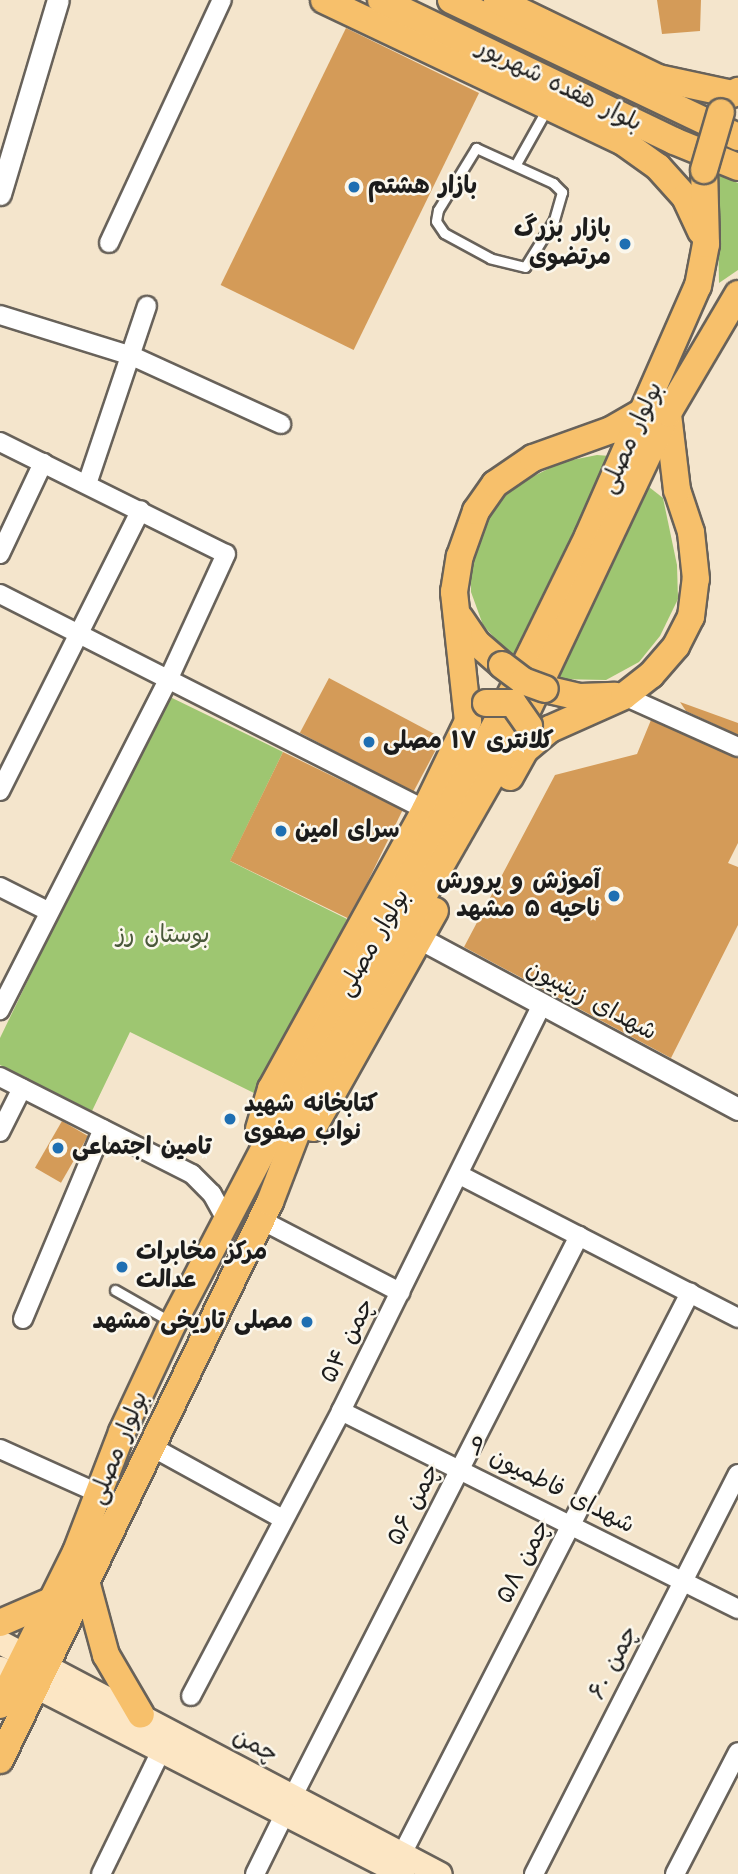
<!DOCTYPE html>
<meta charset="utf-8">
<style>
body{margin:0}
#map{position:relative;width:738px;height:1874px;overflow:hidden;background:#f4e5cc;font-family:Kalam,"Playpen Sans Arabic",sans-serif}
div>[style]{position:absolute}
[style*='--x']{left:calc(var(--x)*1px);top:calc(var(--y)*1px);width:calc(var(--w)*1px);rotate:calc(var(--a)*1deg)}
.green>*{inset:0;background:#9ec671}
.building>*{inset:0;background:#d49b58;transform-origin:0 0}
.roads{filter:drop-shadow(2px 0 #68625a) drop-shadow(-2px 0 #68625a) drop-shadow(0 2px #68625a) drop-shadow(0 -2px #68625a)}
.service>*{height:9px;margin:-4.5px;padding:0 4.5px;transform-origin:4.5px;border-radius:4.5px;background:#fff}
.minor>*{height:18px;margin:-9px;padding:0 9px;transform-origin:9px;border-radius:9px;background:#fff}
.tertiary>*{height:21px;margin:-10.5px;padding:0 10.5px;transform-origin:10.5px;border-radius:10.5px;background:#fff}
.secondary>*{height:23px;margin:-11.5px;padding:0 11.5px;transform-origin:11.5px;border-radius:11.5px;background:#fce6c4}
.primary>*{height:26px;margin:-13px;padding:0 13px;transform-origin:13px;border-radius:13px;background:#f7c06b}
.bridges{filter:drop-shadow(2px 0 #68625a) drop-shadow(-2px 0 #68625a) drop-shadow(0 2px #68625a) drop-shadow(0 -2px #68625a)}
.primary-bridge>*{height:26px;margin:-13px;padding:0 13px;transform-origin:13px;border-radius:13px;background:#f7c06b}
.dots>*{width:19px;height:19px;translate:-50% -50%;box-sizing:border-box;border:4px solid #fbf7ec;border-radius:50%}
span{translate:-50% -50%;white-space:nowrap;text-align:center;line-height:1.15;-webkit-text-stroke:5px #fbf7ec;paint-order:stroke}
.street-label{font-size:24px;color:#1c1c1c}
.poi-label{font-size:24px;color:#1c1c1c;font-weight:700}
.left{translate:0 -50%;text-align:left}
.right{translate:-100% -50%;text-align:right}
.park-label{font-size:24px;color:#4a583a}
</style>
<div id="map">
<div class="green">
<i style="clip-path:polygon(717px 173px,738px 183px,738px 270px,719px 283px)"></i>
<i style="clip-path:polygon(597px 455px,610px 456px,513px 659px,483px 625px,471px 592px,471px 557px,482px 524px,503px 497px,532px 477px,562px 462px)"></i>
<i style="clip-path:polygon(649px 487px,663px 498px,677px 565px,678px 599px,660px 636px,639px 662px,606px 680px,555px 679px)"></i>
<i style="clip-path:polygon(166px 695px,283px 752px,230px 861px,347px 919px,260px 1096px,130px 1032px,92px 1111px,0 1065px,0 1038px)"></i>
</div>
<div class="building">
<i style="clip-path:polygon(657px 0,701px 0,700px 31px,662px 34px)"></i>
<i style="left:346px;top:28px;width:148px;height:286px;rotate:26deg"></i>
<i style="left:329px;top:678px;width:128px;height:62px;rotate:28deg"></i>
<i style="clip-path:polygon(680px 702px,738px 723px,738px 735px,686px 711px)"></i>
<i style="clip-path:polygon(651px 720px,738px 758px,738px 843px,728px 863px,738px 867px,738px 925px,671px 1058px,464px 947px,555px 775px,637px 754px)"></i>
<i style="left:283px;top:752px;width:133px;height:121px;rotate:26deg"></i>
<i style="left:62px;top:1121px;width:30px;height:54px;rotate:30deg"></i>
</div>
<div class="roads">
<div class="service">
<i style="--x:476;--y:148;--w:85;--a:24.4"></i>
<i style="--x:553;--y:183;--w:13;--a:45"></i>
<i style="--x:562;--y:192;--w:29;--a:106"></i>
<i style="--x:554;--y:220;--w:55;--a:121.7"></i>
<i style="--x:525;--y:267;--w:36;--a:-166"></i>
<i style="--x:490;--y:258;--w:52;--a:-151.5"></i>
<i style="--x:444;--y:233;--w:14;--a:-124"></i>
<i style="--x:436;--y:221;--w:11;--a:-80"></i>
<i style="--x:438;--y:210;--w:73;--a:-58.5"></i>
<i style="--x:516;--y:164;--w:65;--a:-60.7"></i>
<i style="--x:115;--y:1290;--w:64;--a:29.7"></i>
</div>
<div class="minor">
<i style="--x:109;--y:243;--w:268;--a:-65.1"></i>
<i style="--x:0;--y:315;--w:138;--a:17.3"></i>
<i style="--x:132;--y:356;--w:164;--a:24.5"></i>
<i style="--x:0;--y:442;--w:252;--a:26.4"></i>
<i style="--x:226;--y:554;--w:136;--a:114.7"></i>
<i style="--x:169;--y:678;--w:373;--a:117"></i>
<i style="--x:87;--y:484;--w:188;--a:-71.4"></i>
<i style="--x:0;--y:554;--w:101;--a:-64.7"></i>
<i style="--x:0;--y:594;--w:477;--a:26.9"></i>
<i style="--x:624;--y:696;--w:125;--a:24.1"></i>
<i style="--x:0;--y:791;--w:314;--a:-63.4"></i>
<i style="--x:0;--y:887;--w:54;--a:26.6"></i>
<i style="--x:0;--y:1077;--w:215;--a:26.8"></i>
<i style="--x:192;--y:1174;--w:28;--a:45"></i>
<i style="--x:212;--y:1194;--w:29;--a:61"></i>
<i style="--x:0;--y:1132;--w:49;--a:-63.4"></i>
<i style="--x:460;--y:1175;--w:313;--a:27.2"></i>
<i style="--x:261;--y:1220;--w:157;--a:27.4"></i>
<i style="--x:23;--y:1319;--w:206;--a:-67.2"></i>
<i style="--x:341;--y:1411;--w:444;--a:26.5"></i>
<i style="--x:152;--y:1447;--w:149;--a:28.8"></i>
<i style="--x:0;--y:1449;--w:110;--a:24.2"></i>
<i style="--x:191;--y:1696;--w:322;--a:-62.2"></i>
<i style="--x:341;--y:1411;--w:453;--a:-63.7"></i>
<i style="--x:293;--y:1796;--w:629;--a:-62.95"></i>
<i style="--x:402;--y:1854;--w:631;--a:-62.83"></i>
<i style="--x:101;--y:1874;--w:139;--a:-64"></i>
<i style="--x:255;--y:1874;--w:68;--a:-63.8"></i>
<i style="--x:534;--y:1874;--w:449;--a:-63"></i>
<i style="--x:675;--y:1874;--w:137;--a:-62.7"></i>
</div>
<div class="tertiary">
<i style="--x:0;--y:194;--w:202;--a:-73.4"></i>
<i style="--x:419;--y:938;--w:362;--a:28.2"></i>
</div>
<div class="secondary">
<i style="--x:0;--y:1642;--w:497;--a:27.8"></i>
<i style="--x:0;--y:1668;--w:452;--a:27.1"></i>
</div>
<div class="primary">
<i style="--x:324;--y:0;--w:331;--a:25.4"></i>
<i style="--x:623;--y:142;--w:43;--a:35.5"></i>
<i style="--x:658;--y:167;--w:40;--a:48"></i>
<i style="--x:685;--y:197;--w:38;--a:65"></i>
<i style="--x:381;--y:0;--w:325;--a:25.7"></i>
<i style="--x:674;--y:141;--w:69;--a:22.1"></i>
<i style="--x:451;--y:0;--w:318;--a:25.5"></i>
<i style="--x:497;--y:0;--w:179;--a:25.8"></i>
<i style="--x:658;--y:78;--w:76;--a:12.2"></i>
<i style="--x:732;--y:94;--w:7;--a:-27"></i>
<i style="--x:460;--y:618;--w:30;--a:56"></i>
<i style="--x:477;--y:643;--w:33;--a:41"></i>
<i style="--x:545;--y:689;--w:36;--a:13"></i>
<i style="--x:580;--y:697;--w:35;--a:-2"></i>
<i style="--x:510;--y:777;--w:31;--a:-61"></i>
<i style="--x:525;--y:750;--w:33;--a:-40"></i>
<i style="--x:550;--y:729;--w:81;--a:-24"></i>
<i style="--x:624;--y:696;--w:34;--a:-38"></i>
<i style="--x:651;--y:675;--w:38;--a:-49"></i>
<i style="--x:676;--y:646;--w:33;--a:-63"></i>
<i style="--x:691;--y:617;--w:38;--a:-83"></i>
<i style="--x:696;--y:579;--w:47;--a:-96.1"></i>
<i style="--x:691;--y:532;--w:44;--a:-108.4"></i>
<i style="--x:677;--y:490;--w:76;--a:-96.8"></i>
<i style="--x:313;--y:1128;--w:249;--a:-60.7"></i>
<i style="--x:259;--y:1129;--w:42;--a:-73.3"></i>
<i style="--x:271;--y:1089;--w:319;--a:-61.1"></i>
<i style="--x:425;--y:810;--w:99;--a:-64.2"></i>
<i style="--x:468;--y:721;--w:130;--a:-96.2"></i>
<i style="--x:454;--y:592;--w:36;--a:-81"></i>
<i style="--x:460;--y:556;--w:48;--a:-70.4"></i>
<i style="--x:476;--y:511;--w:33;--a:-55"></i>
<i style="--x:495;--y:484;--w:46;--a:-34.4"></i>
<i style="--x:533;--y:458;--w:83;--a:-19.7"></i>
<i style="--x:611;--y:430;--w:38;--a:-30"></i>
<i style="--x:86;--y:1581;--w:77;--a:74.9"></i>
<i style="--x:106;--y:1655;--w:69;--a:59.7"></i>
<i style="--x:0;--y:1623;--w:58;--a:-23.5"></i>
<i style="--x:0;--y:1705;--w:171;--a:-63.6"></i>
<i style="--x:76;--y:1552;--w:129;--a:-69"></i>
<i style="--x:122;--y:1432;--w:120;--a:-64.9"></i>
<i style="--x:173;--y:1323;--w:416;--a:-62.4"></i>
<i style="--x:366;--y:954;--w:266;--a:-60.5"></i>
<i style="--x:497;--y:722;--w:207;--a:-63.9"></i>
<i style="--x:588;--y:536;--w:273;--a:-66.3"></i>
<i style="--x:698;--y:286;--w:43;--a:-79.2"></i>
<i style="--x:706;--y:244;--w:74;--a:-91.5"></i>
<i style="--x:0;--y:1760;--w:620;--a:-64.18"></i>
<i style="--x:270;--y:1202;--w:125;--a:-69"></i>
<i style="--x:315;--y:1085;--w:404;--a:-60.2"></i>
<i style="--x:516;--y:734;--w:355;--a:-64.7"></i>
<i style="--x:668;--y:413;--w:138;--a:-59.5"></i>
</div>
</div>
<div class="bridges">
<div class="primary-bridge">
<i style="--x:704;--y:170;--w:60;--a:-73.7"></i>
<i style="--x:502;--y:665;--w:26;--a:37"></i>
<i style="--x:523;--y:681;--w:23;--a:20"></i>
<i style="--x:486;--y:703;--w:27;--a:0"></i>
<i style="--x:513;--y:703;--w:28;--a:55"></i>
</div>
</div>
<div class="dots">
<i style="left:354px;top:187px;background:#1f6fb2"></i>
<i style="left:625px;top:244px;background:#1f6fb2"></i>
<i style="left:369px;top:742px;background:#1f6fb2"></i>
<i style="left:281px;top:831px;background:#1f6fb2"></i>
<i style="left:614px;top:896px;background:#1f6fb2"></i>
<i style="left:230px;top:1119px;background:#1f6fb2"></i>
<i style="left:58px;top:1148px;background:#1f6fb2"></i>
<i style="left:122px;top:1267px;background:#1f6fb2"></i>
<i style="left:307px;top:1322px;background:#1f6fb2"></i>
</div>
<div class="street-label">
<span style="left:559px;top:86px;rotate:26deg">بلوار هفده شهریور</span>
<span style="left:632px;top:438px;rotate:-66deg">بولوار مصلی</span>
<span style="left:374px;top:943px;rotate:-60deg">بولوار مصلی</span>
<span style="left:591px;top:1001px;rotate:28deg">شهدای زینبیون</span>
<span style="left:348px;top:1341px;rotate:-63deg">چمن ۵۴</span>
<span style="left:119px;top:1448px;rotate:-68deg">بولوار مصلی</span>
<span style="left:551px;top:1486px;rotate:27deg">شهدای فاطمیون ۹</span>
<span style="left:414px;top:1505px;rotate:-63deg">چمن ۵۶</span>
<span style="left:524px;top:1562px;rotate:-63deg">چمن ۵۸</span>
<span style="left:614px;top:1663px;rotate:-63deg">چمن ۶۰</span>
<span style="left:255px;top:1746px;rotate:28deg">چمن</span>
</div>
<div class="poi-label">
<span class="left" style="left:368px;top:187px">بازار هشتم</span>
<span class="right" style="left:611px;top:244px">بازار بزرگ<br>مرتضوی</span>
<span class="left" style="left:383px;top:742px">کلانتری ۱۷ مصلی</span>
<span class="left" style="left:295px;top:831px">سرای امین</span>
<span class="right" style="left:600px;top:896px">آموزش و پرورش<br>ناحیه ۵ مشهد</span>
<span class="left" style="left:244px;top:1119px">کتابخانه شهید<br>نواب صفوی</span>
<span class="left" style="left:72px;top:1148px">تامین اجتماعی</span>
<span class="left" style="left:136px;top:1267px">مرکز مخابرات<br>عدالت</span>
<span class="right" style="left:293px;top:1322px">مصلی تاریخی مشهد</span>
</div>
<div class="park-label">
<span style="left:163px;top:936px">بوستان رز</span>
</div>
</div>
